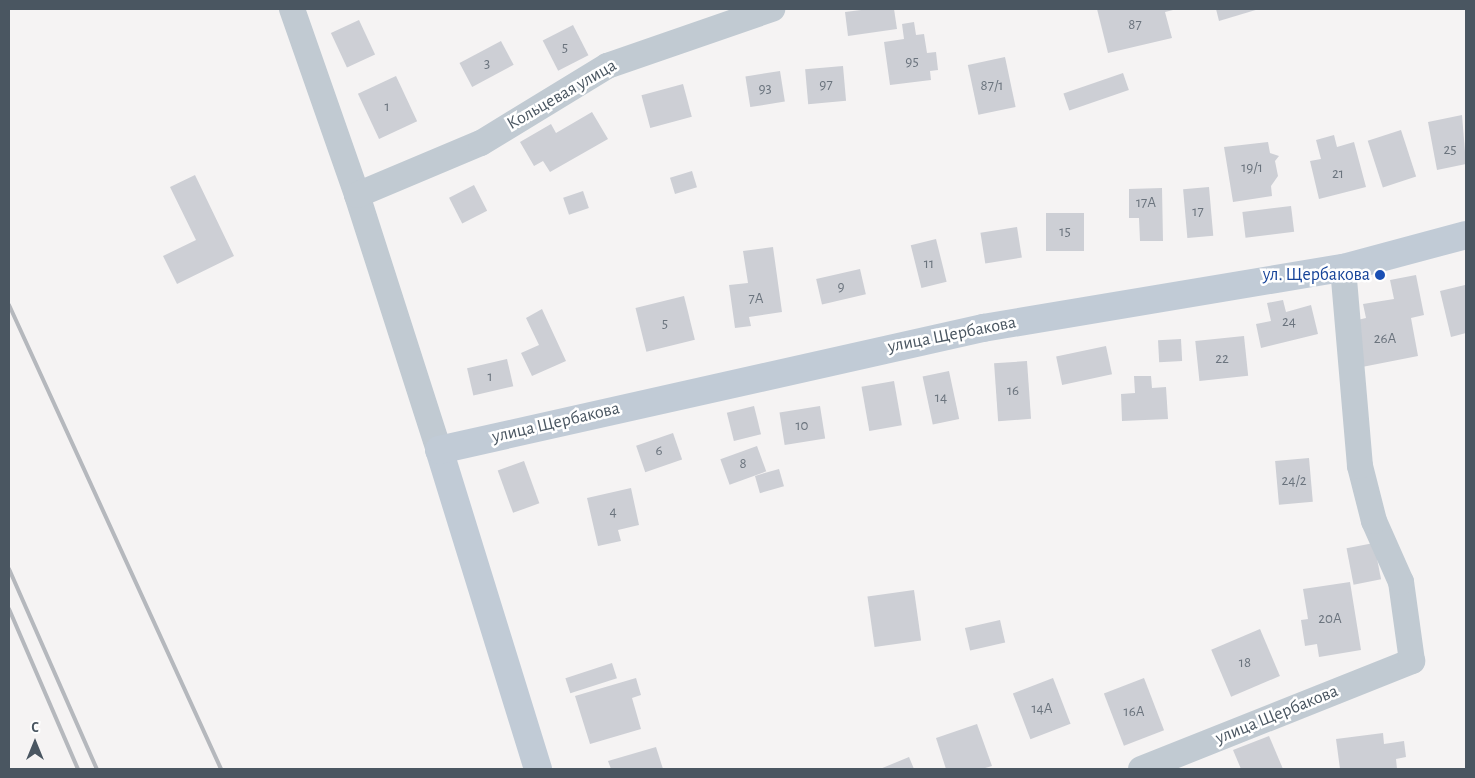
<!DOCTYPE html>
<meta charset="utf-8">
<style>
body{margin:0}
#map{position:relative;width:1475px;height:778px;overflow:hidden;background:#f5f3f3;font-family:"Alegreya Sans",sans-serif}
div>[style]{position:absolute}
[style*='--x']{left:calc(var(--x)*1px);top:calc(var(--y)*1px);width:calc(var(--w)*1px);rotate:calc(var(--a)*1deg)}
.building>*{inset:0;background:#cdcfd5;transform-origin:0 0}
.street>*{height:26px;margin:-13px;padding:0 13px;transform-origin:13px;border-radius:13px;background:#c1cad2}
.secondary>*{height:28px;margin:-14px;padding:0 14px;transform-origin:14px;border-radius:14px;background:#c1cbd6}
.rail>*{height:4px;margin:-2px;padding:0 2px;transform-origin:2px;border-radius:2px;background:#b5b8bd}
.dots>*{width:14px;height:14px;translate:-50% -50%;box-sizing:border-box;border:2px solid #fff;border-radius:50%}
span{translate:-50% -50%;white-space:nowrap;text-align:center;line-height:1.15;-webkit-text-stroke:5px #fff;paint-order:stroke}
.number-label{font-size:15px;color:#6b747e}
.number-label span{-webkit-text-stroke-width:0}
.street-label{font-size:18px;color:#4a5661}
.transit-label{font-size:18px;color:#164399}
.right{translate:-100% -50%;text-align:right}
.frame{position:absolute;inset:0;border:10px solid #4a5661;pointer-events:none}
.north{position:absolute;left:10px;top:718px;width:50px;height:50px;-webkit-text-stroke:4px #fff;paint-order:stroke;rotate:0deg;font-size:14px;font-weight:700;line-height:20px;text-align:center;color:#4a5661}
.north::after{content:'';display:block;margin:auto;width:18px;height:22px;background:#4a5661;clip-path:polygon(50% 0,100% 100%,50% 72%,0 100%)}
</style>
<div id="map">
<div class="building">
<i style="clip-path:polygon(869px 9px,894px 9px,897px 29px,848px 36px,845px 12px)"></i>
<i style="clip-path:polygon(1097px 9px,1177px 9px,1165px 12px,1172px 38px,1108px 53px)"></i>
<i style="clip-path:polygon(1216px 9px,1259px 9px,1219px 21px)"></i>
<i style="left:359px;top:20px;width:38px;height:31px;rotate:65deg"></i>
<i style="clip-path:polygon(914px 22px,916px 35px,924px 34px,927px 53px,936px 52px,938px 70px,930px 71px,931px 80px,890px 85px,884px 42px,904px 39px,902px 24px)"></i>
<i style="left:573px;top:25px;width:34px;height:34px;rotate:63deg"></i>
<i style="left:501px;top:41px;width:27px;height:47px;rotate:62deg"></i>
<i style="left:1005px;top:57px;width:51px;height:38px;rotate:78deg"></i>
<i style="left:843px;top:66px;width:35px;height:38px;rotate:85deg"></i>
<i style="left:780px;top:71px;width:31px;height:35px;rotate:81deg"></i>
<i style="left:1123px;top:73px;width:18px;height:63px;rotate:71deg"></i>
<i style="left:396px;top:76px;width:50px;height:42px;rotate:65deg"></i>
<i style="left:683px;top:84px;width:34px;height:43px;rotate:75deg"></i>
<i style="clip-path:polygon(592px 112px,608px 139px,550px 172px,543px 161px,534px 166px,520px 142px,551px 124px,556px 133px)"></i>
<i style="clip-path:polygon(1462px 115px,1466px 164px,1437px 170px,1428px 122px)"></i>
<i style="left:1401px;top:130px;width:49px;height:35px;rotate:72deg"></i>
<i style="clip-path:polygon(1334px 135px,1337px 147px,1354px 142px,1366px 187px,1319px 199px,1310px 161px,1321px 159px,1316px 140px)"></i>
<i style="clip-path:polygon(1268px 142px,1270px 153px,1279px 156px,1275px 161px,1278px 176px,1271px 186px,1272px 196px,1233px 202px,1224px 147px)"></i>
<i style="left:692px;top:171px;width:17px;height:23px;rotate:73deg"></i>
<i style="clip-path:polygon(195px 175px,234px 256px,177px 284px,163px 256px,196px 240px,170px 187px)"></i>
<i style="left:474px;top:185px;width:29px;height:28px;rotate:63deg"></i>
<i style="left:1209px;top:187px;width:49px;height:26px;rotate:85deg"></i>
<i style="clip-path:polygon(1162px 188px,1163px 241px,1140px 241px,1139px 218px,1129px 218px,1129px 189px)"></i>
<i style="left:583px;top:191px;width:18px;height:21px;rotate:71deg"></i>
<i style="left:1291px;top:206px;width:26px;height:49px;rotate:83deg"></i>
<i style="left:1046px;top:213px;width:38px;height:38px"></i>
<i style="left:1017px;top:227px;width:31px;height:37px;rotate:81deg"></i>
<i style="left:936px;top:239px;width:44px;height:26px;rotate:76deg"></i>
<i style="clip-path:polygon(773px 247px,782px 312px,749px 317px,751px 326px,735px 328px,729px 285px,748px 283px,743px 251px)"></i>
<i style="left:860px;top:269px;width:26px;height:45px;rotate:77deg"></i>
<i style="clip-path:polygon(1416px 275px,1424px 315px,1411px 318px,1418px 356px,1362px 367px,1353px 321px,1366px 318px,1363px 304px,1394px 299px,1390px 280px)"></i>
<i style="clip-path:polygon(1465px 285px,1466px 333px,1451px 337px,1440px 291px)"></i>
<i style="left:684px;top:296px;width:45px;height:50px;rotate:76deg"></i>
<i style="clip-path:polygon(1283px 300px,1286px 312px,1311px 305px,1318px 334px,1261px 348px,1256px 324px,1271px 321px,1267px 303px)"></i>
<i style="clip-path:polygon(542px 309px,566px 361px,532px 376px,521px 353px,539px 345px,526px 318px)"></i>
<i style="left:1244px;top:336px;width:40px;height:49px;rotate:84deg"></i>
<i style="left:1181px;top:339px;width:22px;height:23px;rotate:87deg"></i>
<i style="left:1106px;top:346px;width:29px;height:51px;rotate:78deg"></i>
<i style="left:507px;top:359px;width:28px;height:41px;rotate:77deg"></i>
<i style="left:1027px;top:361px;width:58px;height:33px;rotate:86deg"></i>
<i style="left:949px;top:371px;width:49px;height:27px;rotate:78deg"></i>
<i style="clip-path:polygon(1134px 376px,1151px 376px,1152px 388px,1166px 387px,1168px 419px,1122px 421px,1121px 394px,1135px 393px)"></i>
<i style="left:894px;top:381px;width:45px;height:33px;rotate:80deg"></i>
<i style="left:754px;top:406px;width:29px;height:28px;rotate:76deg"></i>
<i style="left:820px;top:406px;width:33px;height:41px;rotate:81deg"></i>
<i style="left:673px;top:433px;width:28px;height:39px;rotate:71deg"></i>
<i style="left:757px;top:446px;width:27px;height:39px;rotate:70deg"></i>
<i style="left:1309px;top:458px;width:44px;height:34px;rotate:85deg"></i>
<i style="left:524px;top:461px;width:45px;height:28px;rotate:70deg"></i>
<i style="left:779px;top:469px;width:18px;height:25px;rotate:74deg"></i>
<i style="clip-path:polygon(631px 488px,639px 525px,618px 530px,621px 541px,598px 546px,587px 498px)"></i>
<i style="left:1374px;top:543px;width:37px;height:28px;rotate:79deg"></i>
<i style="clip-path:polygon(1350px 582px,1361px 650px,1319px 657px,1317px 644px,1305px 646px,1301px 620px,1308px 619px,1303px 589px)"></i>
<i style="left:914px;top:590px;width:51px;height:47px;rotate:82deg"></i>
<i style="left:1000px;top:620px;width:23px;height:36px;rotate:77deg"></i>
<i style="left:1260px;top:629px;width:51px;height:53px;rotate:67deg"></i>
<i style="left:612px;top:663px;width:16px;height:49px;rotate:72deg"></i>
<i style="clip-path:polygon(636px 678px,641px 695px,632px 698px,641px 729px,590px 744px,575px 696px)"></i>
<i style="left:1053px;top:678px;width:49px;height:43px;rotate:69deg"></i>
<i style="left:1144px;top:678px;width:56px;height:43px;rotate:69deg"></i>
<i style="clip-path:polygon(977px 724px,992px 766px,982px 769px,946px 769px,936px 738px)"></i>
<i style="clip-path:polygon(1383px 733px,1384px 744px,1404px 741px,1406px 757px,1396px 759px,1397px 769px,1340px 769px,1336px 739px)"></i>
<i style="clip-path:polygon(1269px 736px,1283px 769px,1241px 769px,1233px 750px)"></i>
<i style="clip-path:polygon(656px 747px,663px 769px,611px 769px,608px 761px)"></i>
<i style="clip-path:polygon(909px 757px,914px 769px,880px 769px)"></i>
</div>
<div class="street">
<i style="--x:292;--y:9;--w:197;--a:70.7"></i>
<i style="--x:357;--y:195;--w:268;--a:72.2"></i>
<i style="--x:357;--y:195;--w:134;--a:-22.8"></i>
<i style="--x:481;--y:143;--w:148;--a:-31.4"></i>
<i style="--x:607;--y:66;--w:175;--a:-19.1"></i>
<i style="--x:1141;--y:769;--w:292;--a:-21.7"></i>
<i style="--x:1412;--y:661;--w:80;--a:-97.9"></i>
<i style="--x:1401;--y:582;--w:67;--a:-113.9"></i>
<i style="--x:1374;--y:521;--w:57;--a:-104.3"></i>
<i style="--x:1360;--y:466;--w:199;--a:-94.9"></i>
</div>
<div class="secondary">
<i style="--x:538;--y:769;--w:334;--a:-107.2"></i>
<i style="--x:439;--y:450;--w:558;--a:-12.64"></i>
<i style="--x:983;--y:328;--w:365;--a:-9.5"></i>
<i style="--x:1343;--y:268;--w:127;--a:-15"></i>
</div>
<div class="rail">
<i style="--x:9;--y:305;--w:510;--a:65.44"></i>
<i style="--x:9;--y:569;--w:219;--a:66.3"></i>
<i style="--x:9;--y:609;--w:174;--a:66.7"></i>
</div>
<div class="dots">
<i style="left:1380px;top:275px;background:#1a4fb4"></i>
</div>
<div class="number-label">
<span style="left:1135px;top:25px">87</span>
<span style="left:565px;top:48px">5</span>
<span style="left:912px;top:62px">95</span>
<span style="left:487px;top:64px">3</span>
<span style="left:826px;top:85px">97</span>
<span style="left:992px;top:86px">87/1</span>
<span style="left:765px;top:89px">93</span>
<span style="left:387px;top:107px">1</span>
<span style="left:1450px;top:150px">25</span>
<span style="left:1252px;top:168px">19/1</span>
<span style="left:1338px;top:174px">21</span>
<span style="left:1146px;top:203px">17А</span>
<span style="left:1198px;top:212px">17</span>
<span style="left:1065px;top:232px">15</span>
<span style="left:929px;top:264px">11</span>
<span style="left:841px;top:287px">9</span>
<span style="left:756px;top:299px">7А</span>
<span style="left:1289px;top:322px">24</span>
<span style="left:665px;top:324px">5</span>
<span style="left:1385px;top:339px">26А</span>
<span style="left:1222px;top:359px">22</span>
<span style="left:490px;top:377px">1</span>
<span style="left:1013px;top:391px">16</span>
<span style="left:941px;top:398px">14</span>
<span style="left:802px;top:426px">10</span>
<span style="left:659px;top:451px">6</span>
<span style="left:743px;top:464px">8</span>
<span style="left:1294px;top:481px">24/2</span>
<span style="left:613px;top:512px">4</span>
<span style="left:1330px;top:619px">20А</span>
<span style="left:1245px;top:663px">18</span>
<span style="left:1042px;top:709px">14А</span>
<span style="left:1134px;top:712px">16А</span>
</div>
<div class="street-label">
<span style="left:562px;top:95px;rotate:-30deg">Кольцевая улица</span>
<span style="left:952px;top:335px;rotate:-11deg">улица Щербакова</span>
<span style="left:556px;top:423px;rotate:-13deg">улица Щербакова</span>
<span style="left:1277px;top:715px;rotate:-22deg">улица Щербакова</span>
</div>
<div class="transit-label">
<span class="right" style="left:1370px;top:275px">ул. Щербакова</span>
</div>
<div class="frame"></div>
<div class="north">С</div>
</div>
